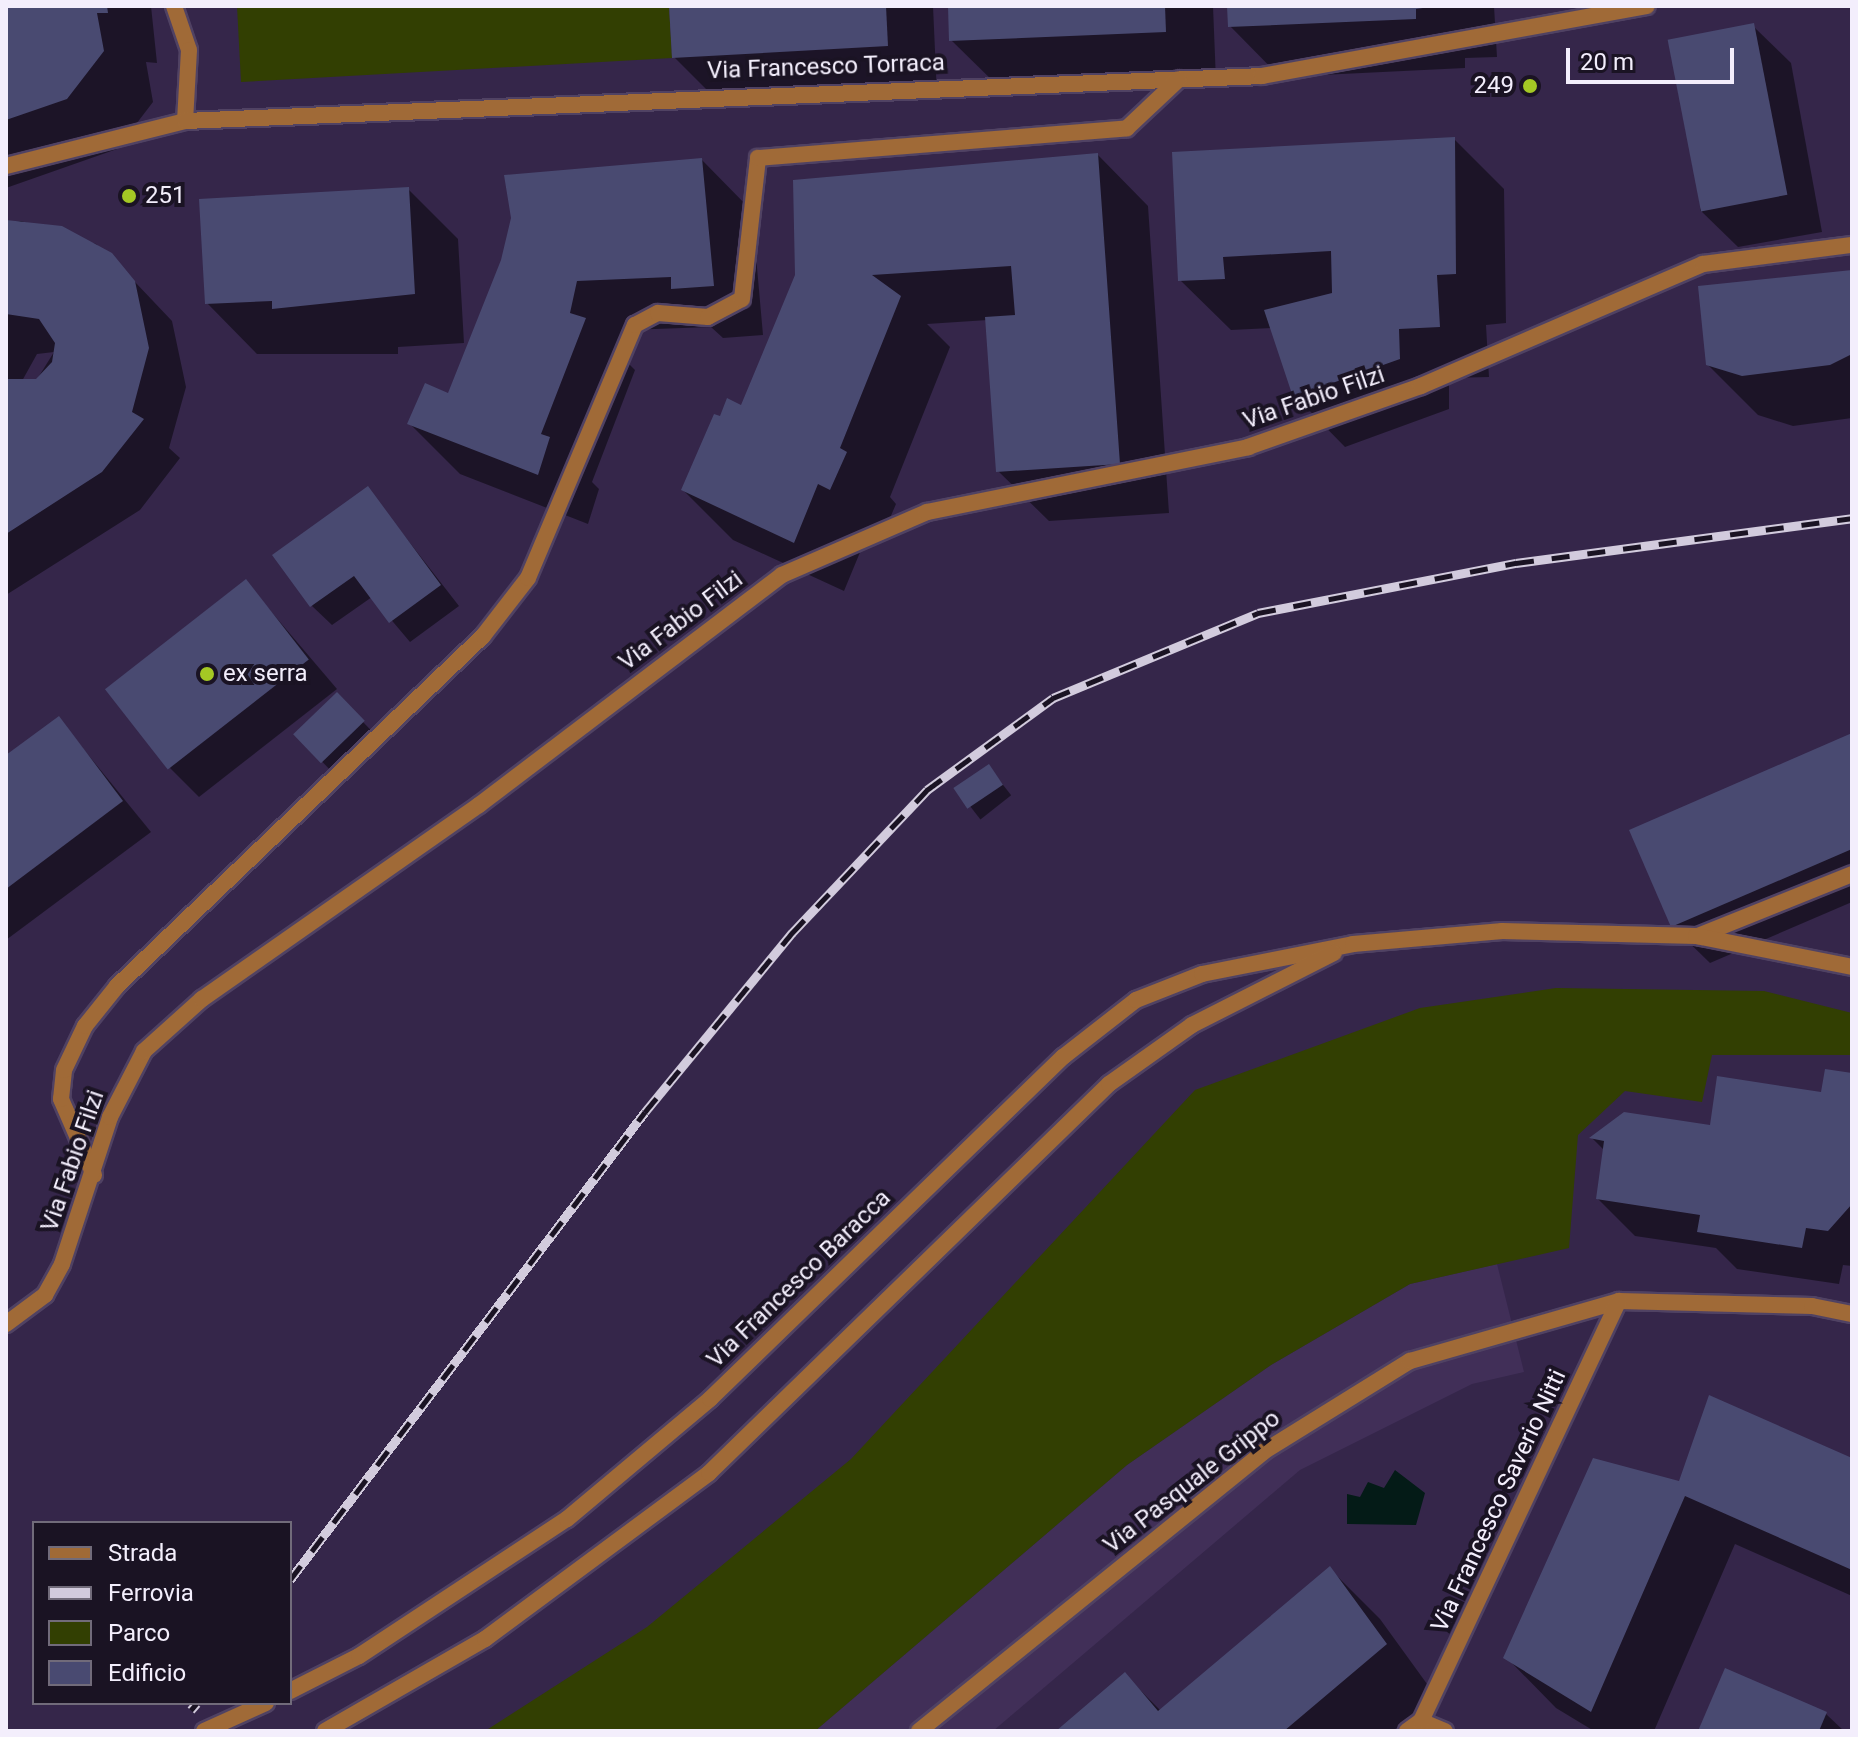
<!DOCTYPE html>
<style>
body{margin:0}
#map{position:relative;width:1858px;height:1737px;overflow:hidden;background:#35264a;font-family:Roboto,sans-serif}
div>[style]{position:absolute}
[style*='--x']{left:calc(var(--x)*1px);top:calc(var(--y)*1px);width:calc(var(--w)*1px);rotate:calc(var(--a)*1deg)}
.built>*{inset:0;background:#412f58}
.green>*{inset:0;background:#323f02}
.water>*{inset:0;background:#041b17}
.shadow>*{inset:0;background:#0007;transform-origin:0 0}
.building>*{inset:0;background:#494a71;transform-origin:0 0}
.roads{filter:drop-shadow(2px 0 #504263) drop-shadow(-2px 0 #504263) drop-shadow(0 2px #504263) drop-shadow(0 -2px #504263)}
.minor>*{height:16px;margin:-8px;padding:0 8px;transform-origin:8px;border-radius:8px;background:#a06a37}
.rail>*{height:9px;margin-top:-4.5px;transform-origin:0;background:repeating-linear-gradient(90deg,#1a1323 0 18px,#d2cbdd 0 36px);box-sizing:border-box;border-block:2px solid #d2cbdd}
.dots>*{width:22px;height:22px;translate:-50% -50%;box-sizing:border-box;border:4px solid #1a1323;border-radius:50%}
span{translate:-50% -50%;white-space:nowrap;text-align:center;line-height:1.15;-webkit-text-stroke:8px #1a1323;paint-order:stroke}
.street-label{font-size:24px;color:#f3eefc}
.poi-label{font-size:24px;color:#f3eefc}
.right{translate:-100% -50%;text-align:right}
.left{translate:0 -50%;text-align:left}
.frame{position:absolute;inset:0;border:8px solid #f3eefc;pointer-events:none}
.legend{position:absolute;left:32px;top:1521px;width:260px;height:184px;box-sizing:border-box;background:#1a1323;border:2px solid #716b7a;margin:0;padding:10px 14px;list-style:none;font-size:24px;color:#f3eefc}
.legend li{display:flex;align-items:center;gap:16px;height:40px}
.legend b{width:40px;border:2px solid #716b7a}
.scale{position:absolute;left:1566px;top:48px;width:168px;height:36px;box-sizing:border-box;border:4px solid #f3eefc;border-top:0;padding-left:10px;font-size:24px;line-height:28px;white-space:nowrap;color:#f3eefc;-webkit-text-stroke:6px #1a1323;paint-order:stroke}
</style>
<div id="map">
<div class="built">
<i style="clip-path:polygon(1497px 1264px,1524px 1372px,1472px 1384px,1300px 1470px,993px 1731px,815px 1731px,1127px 1465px,1271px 1365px,1410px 1284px)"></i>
</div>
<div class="green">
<i style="clip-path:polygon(237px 6px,669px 6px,672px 58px,241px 82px)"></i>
<i style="clip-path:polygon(1556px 988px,1764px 991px,1852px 1013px,1852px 1055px,1712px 1055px,1702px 1102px,1625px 1091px,1578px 1135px,1569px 1248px,1410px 1284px,1271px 1365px,1127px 1465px,815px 1731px,485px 1731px,647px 1627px,851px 1459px,1195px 1090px,1420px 1008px)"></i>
</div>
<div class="water">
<i style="clip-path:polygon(1395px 1470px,1425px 1493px,1416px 1525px,1347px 1524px,1347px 1494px,1360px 1497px,1368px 1482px,1384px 1488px)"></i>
</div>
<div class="shadow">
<i style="clip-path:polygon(6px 6px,151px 6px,157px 63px,146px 62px,153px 102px,117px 149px,6px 188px)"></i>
<i style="clip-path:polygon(671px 6px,933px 6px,937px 95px,724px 107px,674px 57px)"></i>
<i style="clip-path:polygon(950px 6px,1213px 6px,1216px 81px,1002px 90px,951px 40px)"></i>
<i style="clip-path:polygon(1229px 6px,1494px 6px,1497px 57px,1465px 58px,1465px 68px,1280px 77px,1230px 26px)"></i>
<i style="clip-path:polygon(1753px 26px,1791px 63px,1822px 232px,1738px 247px,1700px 210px)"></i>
<i style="clip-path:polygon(1454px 139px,1504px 189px,1506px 323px,1486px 325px,1489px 377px,1449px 378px,1449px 409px,1345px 447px,1295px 396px,1272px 328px,1231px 330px,1180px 280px,1174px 154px)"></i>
<i style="clip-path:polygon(1098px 155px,1148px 206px,1169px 513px,1049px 521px,998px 471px,988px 320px,927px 324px,950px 347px,890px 497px,896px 504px,881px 539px,868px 533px,844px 591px,733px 540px,683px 490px,721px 419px,742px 408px,797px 275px)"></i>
<i style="clip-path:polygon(702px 160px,752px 211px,763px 335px,723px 338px,711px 327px,627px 330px,621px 356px,635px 370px,592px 482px,599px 489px,588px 524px,460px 474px,410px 424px,449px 396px)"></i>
<i style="clip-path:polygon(408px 189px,458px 239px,464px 343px,398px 347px,398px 354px,257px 354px,207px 303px)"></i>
<i style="clip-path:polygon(evenodd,21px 221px,96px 244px,135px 282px,172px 321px,186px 387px,169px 448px,180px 458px,140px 510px,6px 595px,6px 224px,21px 221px,54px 352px,36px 381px,22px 381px,37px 354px,54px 352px)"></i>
<i style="clip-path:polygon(1852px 274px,1852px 418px,1793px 426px,1758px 415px,1707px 364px)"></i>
<i style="clip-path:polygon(368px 489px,459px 606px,410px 642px,372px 597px,332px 625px,312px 606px)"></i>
<i style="clip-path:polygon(246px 582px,337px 689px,199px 797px,170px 768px)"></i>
<i style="left:337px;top:695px;width:52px;height:57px;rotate:46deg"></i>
<i style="clip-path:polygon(59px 719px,151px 832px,6px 940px,6px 758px)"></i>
<i style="clip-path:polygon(1852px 736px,1852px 902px,1710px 963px,1672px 926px)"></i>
<i style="left:989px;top:767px;width:36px;height:39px;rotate:52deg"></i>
<i style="clip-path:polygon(1852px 1075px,1852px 1266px,1843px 1265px,1839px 1284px,1737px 1269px,1716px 1248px,1635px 1236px,1598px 1199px,1605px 1151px,1592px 1138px,1712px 1127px,1823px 1094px)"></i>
<i style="clip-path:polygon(1852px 1461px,1852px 1596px,1735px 1544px,1654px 1731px,1594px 1731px,1556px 1708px,1506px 1657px,1680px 1483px)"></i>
<i style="clip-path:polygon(1330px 1569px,1380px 1619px,1435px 1695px,1393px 1731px,1059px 1731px,1125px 1675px,1161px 1711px)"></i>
<i style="clip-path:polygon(1826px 1714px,1844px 1731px,1700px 1731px)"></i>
</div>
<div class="building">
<i style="clip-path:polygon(6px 6px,107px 6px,108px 13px,97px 13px,104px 51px,67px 99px,6px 120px)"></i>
<i style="clip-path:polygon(669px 6px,886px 6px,888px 46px,672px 58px)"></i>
<i style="clip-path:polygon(948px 6px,1165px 6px,1166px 32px,949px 41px)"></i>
<i style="clip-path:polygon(1227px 6px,1423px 6px,1423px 8px,1416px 9px,1416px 19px,1228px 27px)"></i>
<i style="left:1754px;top:23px;width:175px;height:88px;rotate:79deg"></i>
<i style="clip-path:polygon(1455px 137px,1456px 274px,1437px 275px,1440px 327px,1399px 329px,1400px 359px,1293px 397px,1264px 310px,1332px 293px,1331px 251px,1223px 257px,1225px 279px,1178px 281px,1172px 152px)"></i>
<i style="clip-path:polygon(1098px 153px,1120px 464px,996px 472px,985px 317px,1015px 315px,1011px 266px,872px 275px,901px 296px,840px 448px,847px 452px,830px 490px,818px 484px,794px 543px,681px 490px,714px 414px,720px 416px,727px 398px,741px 405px,795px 275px,793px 180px)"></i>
<i style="clip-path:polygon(702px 158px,714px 286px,671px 289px,671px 277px,577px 281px,570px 313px,586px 318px,541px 434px,550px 437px,538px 475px,407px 424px,425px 383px,448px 393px,501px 260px,511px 218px,504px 175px)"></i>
<i style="clip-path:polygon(409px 187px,415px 294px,272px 309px,272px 301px,205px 304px,199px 199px)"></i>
<i style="clip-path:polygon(6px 220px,62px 226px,112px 253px,135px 281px,149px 348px,132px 412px,144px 419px,102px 472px,6px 534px,6px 379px,36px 379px,52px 362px,55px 343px,39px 319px,6px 314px)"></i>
<i style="clip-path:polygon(1852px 270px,1852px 354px,1830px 365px,1742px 376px,1706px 365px,1698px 286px)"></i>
<i style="clip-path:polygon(368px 486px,441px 585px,389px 623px,354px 576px,310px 607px,272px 555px)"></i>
<i style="left:246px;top:579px;width:102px;height:179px;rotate:52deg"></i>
<i style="left:337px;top:692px;width:40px;height:61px;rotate:46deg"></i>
<i style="clip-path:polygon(59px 716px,123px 801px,6px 889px,6px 755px)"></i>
<i style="clip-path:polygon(1852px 733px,1852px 849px,1671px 927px,1629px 830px)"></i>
<i style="left:989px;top:764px;width:25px;height:43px;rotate:56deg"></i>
<i style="clip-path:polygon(1825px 1069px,1852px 1073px,1852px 1204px,1828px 1231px,1806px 1228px,1802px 1248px,1697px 1232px,1700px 1215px,1596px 1199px,1604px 1141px,1589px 1138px,1624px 1112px,1710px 1125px,1717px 1076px,1821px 1092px)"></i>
<i style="clip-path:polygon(1709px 1395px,1852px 1458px,1852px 1570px,1685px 1496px,1591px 1712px,1503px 1658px,1593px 1458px,1679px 1481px)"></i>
<i style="clip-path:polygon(1330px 1566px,1387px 1644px,1284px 1731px,1056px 1731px,1125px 1672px,1158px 1711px)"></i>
<i style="clip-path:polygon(1725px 1668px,1827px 1712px,1819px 1731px,1698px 1731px)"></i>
</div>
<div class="roads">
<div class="minor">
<i style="--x:174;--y:6;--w:46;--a:71.2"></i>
<i style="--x:189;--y:50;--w:71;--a:93.2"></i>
<i style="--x:6;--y:166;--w:185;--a:-14.1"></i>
<i style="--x:185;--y:121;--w:1078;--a:-2.39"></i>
<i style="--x:1262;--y:76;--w:391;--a:-10.3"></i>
<i style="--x:1698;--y:936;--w:166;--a:-21.9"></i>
<i style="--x:94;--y:1175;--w:83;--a:-113.5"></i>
<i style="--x:61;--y:1099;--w:29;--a:-84"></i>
<i style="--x:64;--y:1070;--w:49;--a:-64.5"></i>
<i style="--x:85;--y:1026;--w:51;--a:-51.3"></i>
<i style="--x:117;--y:986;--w:506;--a:-43.72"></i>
<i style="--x:483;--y:636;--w:73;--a:-52.2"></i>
<i style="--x:528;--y:578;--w:275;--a:-67.1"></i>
<i style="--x:635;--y:325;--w:26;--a:-28"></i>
<i style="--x:658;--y:313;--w:50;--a:4.6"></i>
<i style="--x:708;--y:317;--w:38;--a:-28"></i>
<i style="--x:742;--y:299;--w:142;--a:-83.5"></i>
<i style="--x:758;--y:158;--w:370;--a:-4.6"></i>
<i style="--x:1127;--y:128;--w:71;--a:-43.3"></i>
<i style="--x:6;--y:1324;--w:49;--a:-36.6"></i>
<i style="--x:45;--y:1295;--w:35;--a:-61"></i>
<i style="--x:62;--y:1264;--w:155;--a:-71.9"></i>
<i style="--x:110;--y:1117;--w:74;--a:-62.7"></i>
<i style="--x:144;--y:1051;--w:78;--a:-41.9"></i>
<i style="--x:202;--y:999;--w:338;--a:-35"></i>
<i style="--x:479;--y:805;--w:380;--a:-37.2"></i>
<i style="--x:782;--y:575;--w:158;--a:-23.5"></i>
<i style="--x:927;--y:512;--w:328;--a:-11.4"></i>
<i style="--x:1248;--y:447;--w:183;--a:-19.4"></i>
<i style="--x:1421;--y:386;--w:307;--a:-23.4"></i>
<i style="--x:1703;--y:264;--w:150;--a:-7.3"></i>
<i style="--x:290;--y:1691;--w:77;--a:-26.9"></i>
<i style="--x:359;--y:1656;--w:249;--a:-33.4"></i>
<i style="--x:567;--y:1519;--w:187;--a:-40"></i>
<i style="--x:710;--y:1399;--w:492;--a:-44.1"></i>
<i style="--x:1063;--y:1057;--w:93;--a:-38"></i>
<i style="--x:1136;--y:1000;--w:71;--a:-21.5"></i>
<i style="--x:1202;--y:974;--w:154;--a:-11.2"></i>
<i style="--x:1353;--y:944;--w:150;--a:-5"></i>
<i style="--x:1502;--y:931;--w:194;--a:1.5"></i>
<i style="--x:1696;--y:936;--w:159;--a:11.2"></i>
<i style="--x:1421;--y:1721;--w:26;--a:23"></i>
<i style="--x:204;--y:1731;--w:68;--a:-24.3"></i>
<i style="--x:325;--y:1731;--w:185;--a:-29.9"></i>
<i style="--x:485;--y:1639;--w:279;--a:-36.5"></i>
<i style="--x:709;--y:1473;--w:558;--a:-44.2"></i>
<i style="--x:1109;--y:1084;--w:102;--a:-35.4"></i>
<i style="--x:1192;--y:1025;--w:159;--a:-26.9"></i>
<i style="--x:919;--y:1731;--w:443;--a:-39"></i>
<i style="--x:1263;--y:1452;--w:173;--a:-31.8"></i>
<i style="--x:1410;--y:1361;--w:217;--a:-16"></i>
<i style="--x:1619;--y:1301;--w:193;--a:1.5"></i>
<i style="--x:1812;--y:1306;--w:41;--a:11.3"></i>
<i style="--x:1407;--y:1731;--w:17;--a:-36"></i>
<i style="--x:1421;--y:1721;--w:464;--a:-64.8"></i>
</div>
</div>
<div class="rail">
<i style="--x:290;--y:1580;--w:587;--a:-52.82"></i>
<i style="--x:645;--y:1112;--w:232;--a:-50.6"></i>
<i style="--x:792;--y:933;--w:197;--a:-46.6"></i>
<i style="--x:927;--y:790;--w:156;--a:-36.1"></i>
<i style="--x:1053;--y:698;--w:222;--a:-22.5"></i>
<i style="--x:1258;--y:613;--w:263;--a:-11"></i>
<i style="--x:1516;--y:563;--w:339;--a:-7.6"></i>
<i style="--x:191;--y:1710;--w:9;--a:-49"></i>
</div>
<div class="dots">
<i style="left:1530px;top:86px;background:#a4c824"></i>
<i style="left:129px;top:196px;background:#a4c824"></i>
<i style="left:207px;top:674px;background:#a4c824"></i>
</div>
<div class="street-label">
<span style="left:826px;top:67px;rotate:-2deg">Via Francesco Torraca</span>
<span style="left:1314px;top:398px;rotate:-19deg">Via Fabio Filzi</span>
<span style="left:681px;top:621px;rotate:-37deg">Via Fabio Filzi</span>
<span style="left:73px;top:1161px;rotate:-71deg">Via Fabio Filzi</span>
<span style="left:799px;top:1279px;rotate:-44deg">Via Francesco Baracca</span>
<span style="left:1192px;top:1482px;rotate:-38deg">Via Pasquale Grippo</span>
<span style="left:1499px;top:1501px;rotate:-65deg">Via Francesco Saverio Nitti</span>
</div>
<div class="poi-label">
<span class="right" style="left:1514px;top:86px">249</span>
<span class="left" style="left:145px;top:196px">251</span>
<span class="left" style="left:223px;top:674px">ex serra</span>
</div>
<div class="frame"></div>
<ul class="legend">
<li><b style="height:10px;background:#a06a37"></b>Strada</li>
<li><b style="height:10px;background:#d2cbdd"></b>Ferrovia</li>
<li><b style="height:22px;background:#323f02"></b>Parco</li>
<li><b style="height:22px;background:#494a71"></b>Edificio</li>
</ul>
<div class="scale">20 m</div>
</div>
